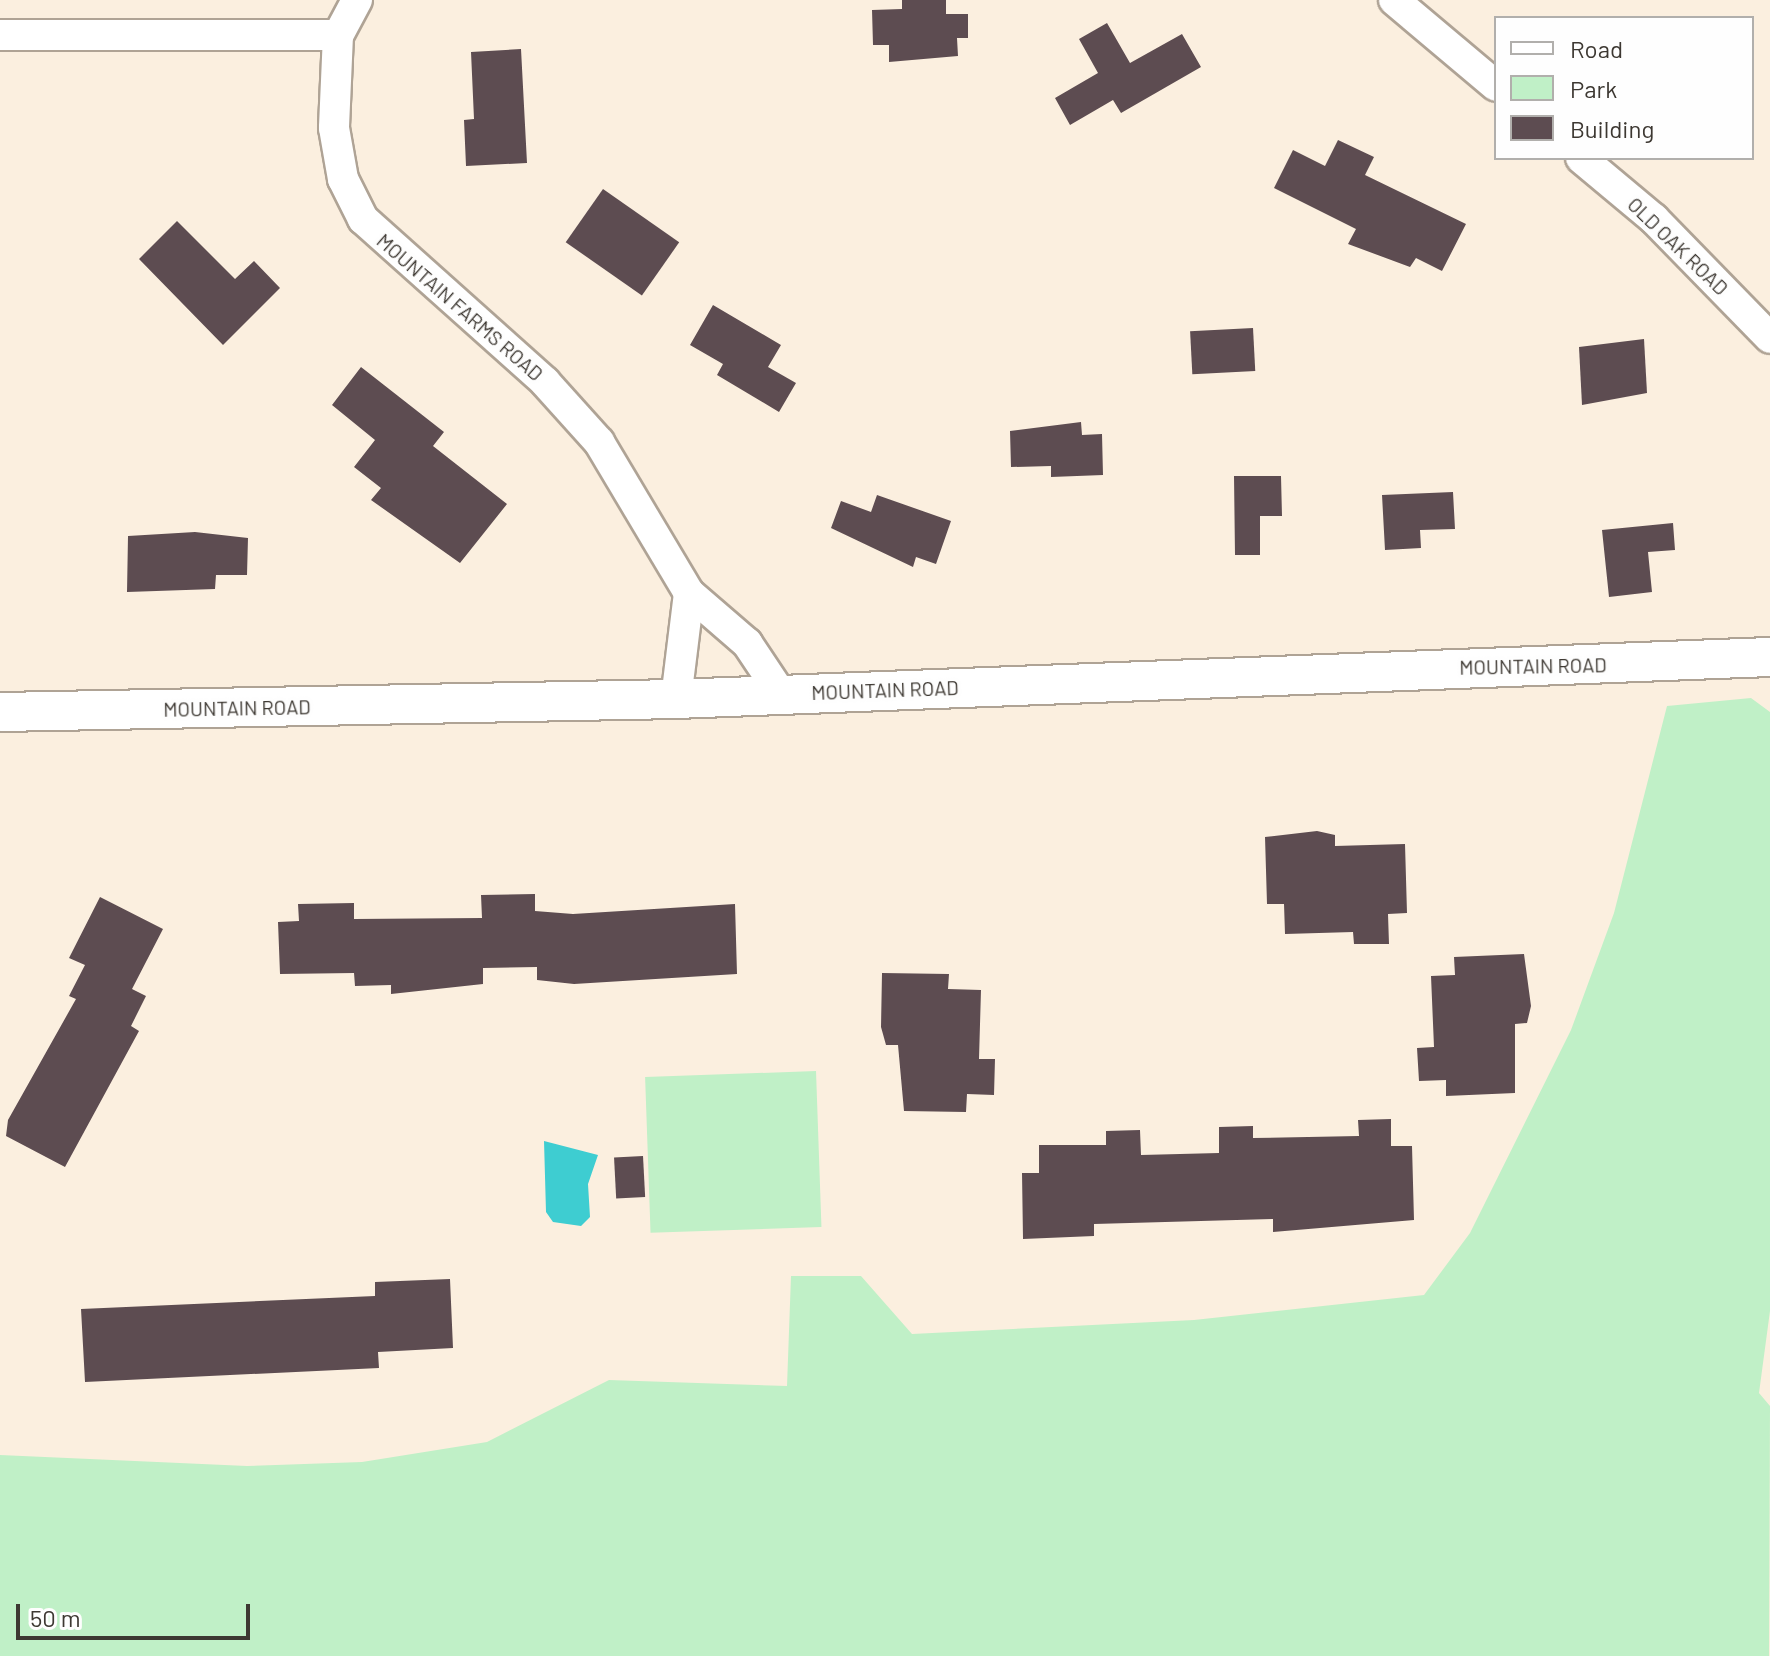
<!DOCTYPE html>
<style>
body{margin:0}
#map{position:relative;width:1770px;height:1656px;overflow:hidden;background:#fbefdf;font-family:Barlow,sans-serif}
div>[style]{position:absolute}
[style*='--x']{left:calc(var(--x)*1px);top:calc(var(--y)*1px);width:calc(var(--w)*1px);rotate:calc(var(--a)*1deg)}
.green>*{inset:0;background:#c0f0c7;transform-origin:0 0}
.water>*{inset:0;background:#3ecdd1}
.building>*{inset:0;background:#5d4c51;transform-origin:0 0}
.roads{filter:drop-shadow(2px 0 #afa395) drop-shadow(-2px 0 #afa395) drop-shadow(0 2px #afa395) drop-shadow(0 -2px #afa395)}
.minor>*{height:30px;margin:-15px;padding:0 15px;transform-origin:15px;border-radius:15px;background:#fff}
.major>*{height:38px;margin:-19px;padding:0 19px;transform-origin:19px;border-radius:19px;background:#fff}
span{translate:-50% -50%;white-space:nowrap;text-align:center;line-height:1.15;-webkit-text-stroke:8px #fefefe;paint-order:stroke}
.street-label{font-size:20px;color:#3d3832}
.legend{position:absolute;left:1494px;top:16px;width:260px;height:144px;box-sizing:border-box;background:#fefefe;border:2px solid #b1afac;margin:0;padding:10px 14px;list-style:none;font-size:24px;color:#3d3832}
.legend li{display:flex;align-items:center;gap:16px;height:40px}
.legend b{width:40px;border:2px solid #b1afac}
.scale{position:absolute;left:16px;top:1604px;width:234px;height:36px;box-sizing:border-box;border:4px solid #3d3832;border-top:0;padding-left:10px;font-size:24px;line-height:28px;white-space:nowrap;color:#3d3832;-webkit-text-stroke:6px #fefefe;paint-order:stroke}
</style>
<div id="map">
<div class="green">
<i style="clip-path:polygon(1751px 698px,1770px 712px,1770px 1311px,1759px 1393px,1770px 1406px,1769px 1656px,0 1656px,0 1455px,247px 1466px,362px 1462px,487px 1442px,609px 1380px,787px 1386px,791px 1276px,861px 1276px,912px 1334px,1194px 1320px,1424px 1295px,1470px 1233px,1571px 1030px,1614px 913px,1667px 706px)"></i>
<i style="left:816px;top:1071px;width:156px;height:171px;rotate:88deg"></i>
</div>
<div class="water">
<i style="clip-path:polygon(544px 1141px,598px 1155px,588px 1184px,590px 1217px,581px 1226px,553px 1222px,546px 1212px)"></i>
</div>
<div class="building">
<i style="clip-path:polygon(902px 0,946px 0,946px 14px,968px 14px,968px 38px,957px 38px,958px 56px,889px 62px,889px 45px,873px 45px,872px 10px,902px 9px)"></i>
<i style="clip-path:polygon(1107px 23px,1130px 63px,1182px 34px,1201px 67px,1121px 113px,1113px 100px,1070px 125px,1055px 98px,1098px 73px,1079px 39px)"></i>
<i style="clip-path:polygon(521px 49px,527px 163px,466px 166px,464px 120px,474px 119px,471px 52px)"></i>
<i style="clip-path:polygon(1338px 140px,1374px 157px,1365px 175px,1466px 224px,1442px 271px,1416px 258px,1410px 267px,1348px 244px,1356px 229px,1274px 188px,1293px 150px,1325px 166px)"></i>
<i style="left:603px;top:189px;width:93px;height:65px;rotate:35deg"></i>
<i style="clip-path:polygon(177px 221px,235px 279px,254px 261px,280px 288px,223px 345px,139px 259px)"></i>
<i style="clip-path:polygon(713px 305px,781px 345px,768px 367px,796px 383px,779px 412px,717px 375px,723px 364px,690px 345px)"></i>
<i style="left:1253px;top:328px;width:43px;height:63px;rotate:87deg"></i>
<i style="clip-path:polygon(1644px 339px,1647px 393px,1582px 405px,1579px 347px)"></i>
<i style="clip-path:polygon(361px 367px,444px 432px,433px 446px,507px 504px,460px 563px,371px 500px,381px 488px,354px 467px,375px 440px,332px 405px)"></i>
<i style="clip-path:polygon(1081px 422px,1082px 435px,1102px 434px,1103px 475px,1051px 477px,1051px 466px,1011px 467px,1010px 431px)"></i>
<i style="clip-path:polygon(1234px 476px,1281px 476px,1282px 516px,1260px 516px,1260px 555px,1235px 555px)"></i>
<i style="clip-path:polygon(1453px 492px,1455px 529px,1420px 530px,1421px 548px,1385px 550px,1382px 495px)"></i>
<i style="clip-path:polygon(877px 495px,951px 521px,936px 564px,916px 557px,913px 567px,831px 528px,841px 501px,871px 512px)"></i>
<i style="clip-path:polygon(1673px 523px,1675px 550px,1648px 552px,1652px 592px,1609px 597px,1602px 530px)"></i>
<i style="clip-path:polygon(195px 532px,248px 538px,247px 575px,216px 575px,215px 589px,127px 592px,128px 536px)"></i>
<i style="clip-path:polygon(1317px 831px,1335px 835px,1335px 846px,1405px 844px,1407px 913px,1388px 914px,1389px 944px,1354px 944px,1353px 932px,1285px 934px,1284px 904px,1267px 904px,1265px 837px)"></i>
<i style="clip-path:polygon(535px 894px,535px 911px,573px 914px,735px 904px,737px 974px,574px 984px,537px 980px,537px 967px,483px 968px,483px 984px,391px 994px,391px 985px,355px 986px,354px 973px,280px 974px,278px 922px,299px 921px,298px 904px,354px 903px,354px 919px,482px 918px,481px 895px)"></i>
<i style="clip-path:polygon(100px 897px,163px 929px,132px 989px,146px 996px,131px 1026px,139px 1031px,65px 1167px,6px 1136px,8px 1120px,76px 999px,69px 996px,85px 965px,69px 958px)"></i>
<i style="clip-path:polygon(1524px 954px,1531px 1006px,1527px 1023px,1515px 1024px,1515px 1093px,1446px 1096px,1446px 1080px,1419px 1081px,1417px 1048px,1434px 1047px,1431px 976px,1455px 975px,1454px 957px)"></i>
<i style="clip-path:polygon(882px 973px,949px 974px,948px 989px,981px 990px,979px 1059px,995px 1059px,994px 1095px,967px 1094px,966px 1112px,904px 1111px,898px 1045px,886px 1045px,881px 1027px)"></i>
<i style="clip-path:polygon(1391px 1119px,1391px 1146px,1412px 1146px,1414px 1220px,1273px 1232px,1273px 1219px,1094px 1224px,1094px 1236px,1023px 1239px,1022px 1173px,1039px 1173px,1039px 1145px,1106px 1145px,1106px 1131px,1140px 1130px,1141px 1155px,1219px 1153px,1219px 1127px,1253px 1126px,1253px 1138px,1359px 1136px,1358px 1120px)"></i>
<i style="left:643px;top:1156px;width:41px;height:29px;rotate:87deg"></i>
<i style="clip-path:polygon(450px 1279px,453px 1348px,378px 1352px,379px 1368px,85px 1382px,81px 1309px,375px 1296px,375px 1282px)"></i>
</div>
<div class="roads">
<div class="minor">
<i style="--x:357;--y:0;--w:40;--a:118"></i>
<i style="--x:338;--y:35;--w:93;--a:92.5"></i>
<i style="--x:334;--y:128;--w:52;--a:80"></i>
<i style="--x:343;--y:179;--w:45;--a:63.4"></i>
<i style="--x:363;--y:219;--w:244;--a:41.8"></i>
<i style="--x:545;--y:382;--w:81;--a:48"></i>
<i style="--x:599;--y:442;--w:176;--a:59.2"></i>
<i style="--x:689;--y:593;--w:77;--a:40.8"></i>
<i style="--x:747;--y:643;--w:61;--a:56.3"></i>
<i style="--x:1394;--y:0;--w:133;--a:40.1"></i>
<i style="--x:0;--y:35;--w:338;--a:0"></i>
<i style="--x:1581;--y:158;--w:95;--a:39.9"></i>
<i style="--x:1654;--y:219;--w:166;--a:45.7"></i>
<i style="--x:676;--y:699;--w:107;--a:-83"></i>
</div>
<div class="major">
<i style="--x:0;--y:712;--w:676;--a:-1.1"></i>
<i style="--x:676;--y:699;--w:1095;--a:-2.2"></i>
</div>
</div>
<div class="street-label">
<span style="left:1678px;top:246px;rotate:44deg">OLD OAK ROAD</span>
<span style="left:460px;top:307px;rotate:41deg">MOUNTAIN FARMS ROAD</span>
<span style="left:1533px;top:666px;rotate:-1deg">MOUNTAIN ROAD</span>
<span style="left:885px;top:690px;rotate:-2deg">MOUNTAIN ROAD</span>
<span style="left:237px;top:708px;rotate:-1deg">MOUNTAIN ROAD</span>
</div>
<ul class="legend">
<li><b style="height:10px;background:#fff"></b>Road</li>
<li><b style="height:22px;background:#c0f0c7"></b>Park</li>
<li><b style="height:22px;background:#5d4c51"></b>Building</li>
</ul>
<div class="scale">50 m</div>
</div>
